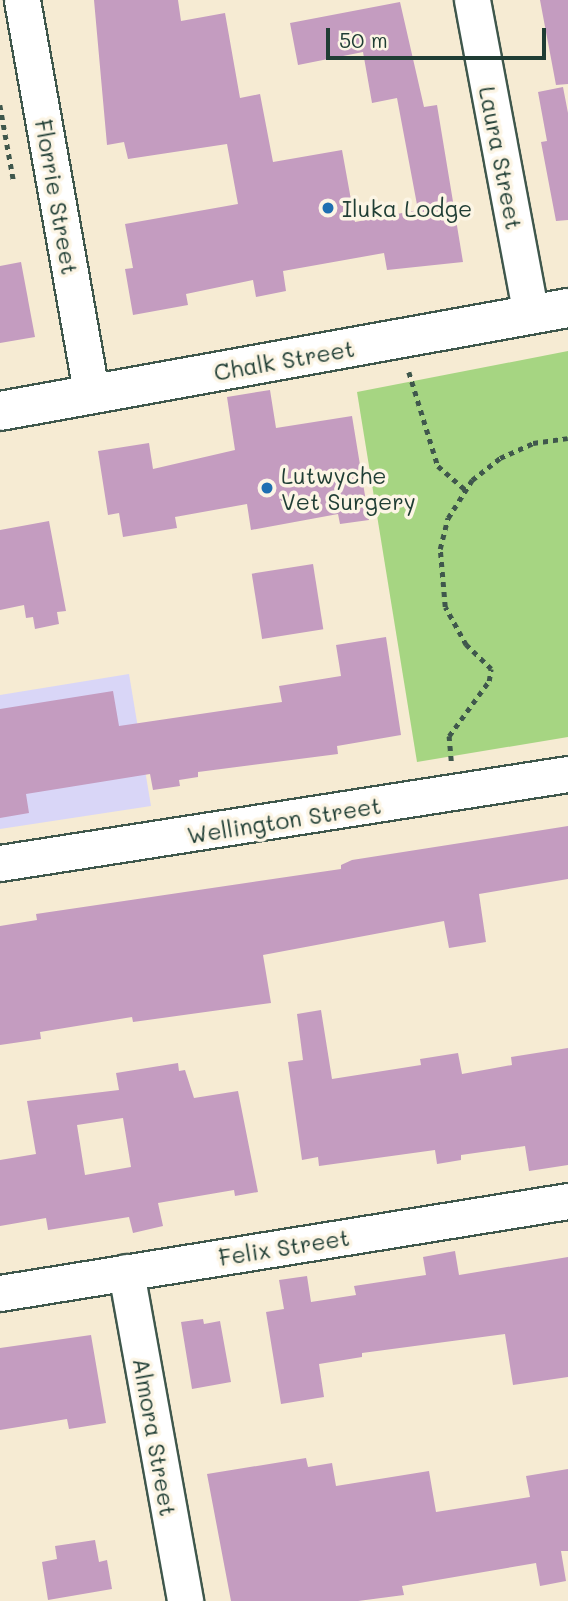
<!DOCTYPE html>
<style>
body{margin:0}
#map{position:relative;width:568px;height:1601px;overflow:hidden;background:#f6ebd3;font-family:Mali,sans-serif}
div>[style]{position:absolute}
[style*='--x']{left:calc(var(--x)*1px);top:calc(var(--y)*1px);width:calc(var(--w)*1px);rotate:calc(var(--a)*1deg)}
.built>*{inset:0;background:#d9d6f7}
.green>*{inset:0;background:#a6d582}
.building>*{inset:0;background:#c49cc0;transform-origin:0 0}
.path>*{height:4.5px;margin-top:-2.25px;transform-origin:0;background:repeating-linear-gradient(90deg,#3f574c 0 5px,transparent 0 10px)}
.roads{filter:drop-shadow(2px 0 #3f574c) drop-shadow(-2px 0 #3f574c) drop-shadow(0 2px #3f574c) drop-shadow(0 -2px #3f574c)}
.minor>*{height:35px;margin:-17.5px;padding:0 17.5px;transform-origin:17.5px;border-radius:17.5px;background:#fff}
.tertiary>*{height:38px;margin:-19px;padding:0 19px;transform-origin:19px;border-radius:19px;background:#fff}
.dots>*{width:19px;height:19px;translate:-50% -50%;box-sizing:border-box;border:4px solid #fcf5e5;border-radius:50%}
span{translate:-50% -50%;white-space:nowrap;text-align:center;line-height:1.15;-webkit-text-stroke:7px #fcf5e5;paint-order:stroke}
.street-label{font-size:23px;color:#1f3d34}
.poi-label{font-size:23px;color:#1f3d34}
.left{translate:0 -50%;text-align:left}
.scale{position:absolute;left:326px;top:28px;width:220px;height:32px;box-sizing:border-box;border:4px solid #1f3d34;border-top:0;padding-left:9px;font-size:21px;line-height:24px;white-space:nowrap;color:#1f3d34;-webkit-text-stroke:5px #fcf5e5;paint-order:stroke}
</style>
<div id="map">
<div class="built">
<i style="clip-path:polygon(129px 674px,151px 806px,0 829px,0 695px)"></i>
</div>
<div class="green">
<i style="clip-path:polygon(568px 351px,568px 737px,417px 762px,357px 392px)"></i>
</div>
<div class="building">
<i style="clip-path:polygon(94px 0,178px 0,181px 21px,225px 13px,240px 98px,260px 94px,273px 162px,342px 150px,355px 222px,418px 210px,397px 98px,372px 103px,363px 52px,298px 65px,290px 23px,400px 2px,424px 107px,437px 105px,463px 262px,387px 270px,384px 253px,283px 271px,286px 291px,256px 297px,253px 280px,186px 294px,188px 305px,133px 315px,125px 269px,133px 268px,125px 224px,238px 204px,227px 144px,128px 159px,124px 142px,107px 145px)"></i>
<i style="clip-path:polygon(540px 0,568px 0,568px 84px,556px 85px)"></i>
<i style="clip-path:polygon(563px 87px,568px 113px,568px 220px,556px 221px,541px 142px,547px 141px,538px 92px)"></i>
<i style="clip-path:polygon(21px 262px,35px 337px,0 343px,0 266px)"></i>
<i style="clip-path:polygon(270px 390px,276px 428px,352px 416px,369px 520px,340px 524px,338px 514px,251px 530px,247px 504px,175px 517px,177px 528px,123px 537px,119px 513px,108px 515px,98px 451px,149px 443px,153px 469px,235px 450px,227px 397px)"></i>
<i style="clip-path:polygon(49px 521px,66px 611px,57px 612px,59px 624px,35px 629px,33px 617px,26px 618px,24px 605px,0 610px,0 530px)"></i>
<i style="left:313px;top:564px;width:66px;height:62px;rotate:81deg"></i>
<i style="clip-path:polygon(386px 637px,401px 735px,337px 746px,338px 754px,198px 772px,198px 777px,179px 780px,180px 786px,153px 790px,150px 774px,26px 794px,29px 813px,0 818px,0 709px,113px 691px,119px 726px,282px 702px,279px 686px,341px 676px,336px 645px)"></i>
<i style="clip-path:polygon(568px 826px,568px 879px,479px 894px,486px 942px,449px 948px,444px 921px,263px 955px,271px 1003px,133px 1022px,132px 1017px,40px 1032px,41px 1039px,0 1045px,0 926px,37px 920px,36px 914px,341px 869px,341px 865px,352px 860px)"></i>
<i style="clip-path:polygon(321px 1010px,332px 1079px,421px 1065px,420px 1059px,458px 1053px,462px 1074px,512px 1065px,511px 1057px,568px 1048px,568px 1165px,529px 1171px,525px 1146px,461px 1155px,461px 1160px,437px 1164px,435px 1150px,319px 1166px,318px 1157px,302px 1160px,288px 1062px,303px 1060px,297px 1014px)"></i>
<i style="clip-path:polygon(evenodd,178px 1063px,179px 1071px,185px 1070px,194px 1098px,238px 1091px,258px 1192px,235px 1196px,234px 1190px,158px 1203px,163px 1226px,133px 1233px,129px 1217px,48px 1230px,46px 1218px,0 1226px,0 1160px,36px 1154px,27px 1101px,119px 1090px,116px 1073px,178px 1063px,123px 1118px,131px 1167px,85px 1175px,77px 1125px,123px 1118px)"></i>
<i style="clip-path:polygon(455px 1251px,459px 1275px,568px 1257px,568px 1377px,513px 1385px,505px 1334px,362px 1353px,362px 1357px,319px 1364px,324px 1397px,281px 1404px,266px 1312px,284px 1309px,279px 1280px,307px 1276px,311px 1302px,356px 1295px,354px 1286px,426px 1275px,423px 1257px)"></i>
<i style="clip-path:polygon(203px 1319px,204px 1324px,220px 1321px,231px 1382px,192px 1389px,181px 1322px)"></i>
<i style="clip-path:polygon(91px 1335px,106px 1423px,69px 1429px,67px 1419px,0 1430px,0 1348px)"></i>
<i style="clip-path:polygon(306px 1458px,308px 1467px,332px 1463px,336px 1486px,429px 1471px,436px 1512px,530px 1497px,526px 1476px,568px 1469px,568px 1551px,561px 1551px,566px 1581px,540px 1586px,536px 1563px,402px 1586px,404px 1595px,358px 1601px,231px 1601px,207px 1474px)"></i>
<i style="clip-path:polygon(95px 1540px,99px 1562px,107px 1560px,112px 1589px,48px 1600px,42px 1562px,57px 1559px,55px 1546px)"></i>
</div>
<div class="path">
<i style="--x:0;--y:105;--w:79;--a:79.8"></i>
<i style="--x:409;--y:372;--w:98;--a:72.9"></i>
<i style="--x:438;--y:466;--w:37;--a:41"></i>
<i style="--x:451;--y:761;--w:25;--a:-95"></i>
<i style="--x:449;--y:736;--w:68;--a:-54"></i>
<i style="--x:489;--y:681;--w:12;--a:-81"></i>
<i style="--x:491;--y:669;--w:35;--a:-136"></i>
<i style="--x:466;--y:645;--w:43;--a:-118.9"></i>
<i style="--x:445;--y:607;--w:58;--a:-94.9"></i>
<i style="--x:440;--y:549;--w:32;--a:-76"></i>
<i style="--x:448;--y:518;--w:45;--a:-57.7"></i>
<i style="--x:472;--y:480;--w:36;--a:-38"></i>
<i style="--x:500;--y:458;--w:36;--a:-24"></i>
<i style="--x:533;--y:443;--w:35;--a:-8"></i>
</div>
<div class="roads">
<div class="minor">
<i style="--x:22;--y:0;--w:401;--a:80"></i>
<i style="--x:472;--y:0;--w:320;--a:79.4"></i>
<i style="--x:0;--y:863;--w:575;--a:-8.91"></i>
<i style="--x:126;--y:1272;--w:334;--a:79.8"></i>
<i style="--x:0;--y:1293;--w:575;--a:-9.2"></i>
</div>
<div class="tertiary">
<i style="--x:0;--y:411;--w:577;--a:-10.28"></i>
</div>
</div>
<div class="dots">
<i style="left:328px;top:208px;background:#1f6fb2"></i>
<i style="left:267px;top:488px;background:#1f6fb2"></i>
</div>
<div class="street-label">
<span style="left:501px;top:158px;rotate:79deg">Laura Street</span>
<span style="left:57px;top:197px;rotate:80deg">Florrie Street</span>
<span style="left:284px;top:360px;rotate:-10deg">Chalk Street</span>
<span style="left:284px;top:820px;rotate:-9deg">Wellington Street</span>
<span style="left:284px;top:1247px;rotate:-9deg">Felix Street</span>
<span style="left:155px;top:1437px;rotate:80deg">Almora Street</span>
</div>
<div class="poi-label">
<span class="left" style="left:342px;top:208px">Iluka Lodge</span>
<span class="left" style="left:281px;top:488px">Lutwyche<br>Vet Surgery</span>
</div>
<div class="scale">50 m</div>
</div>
